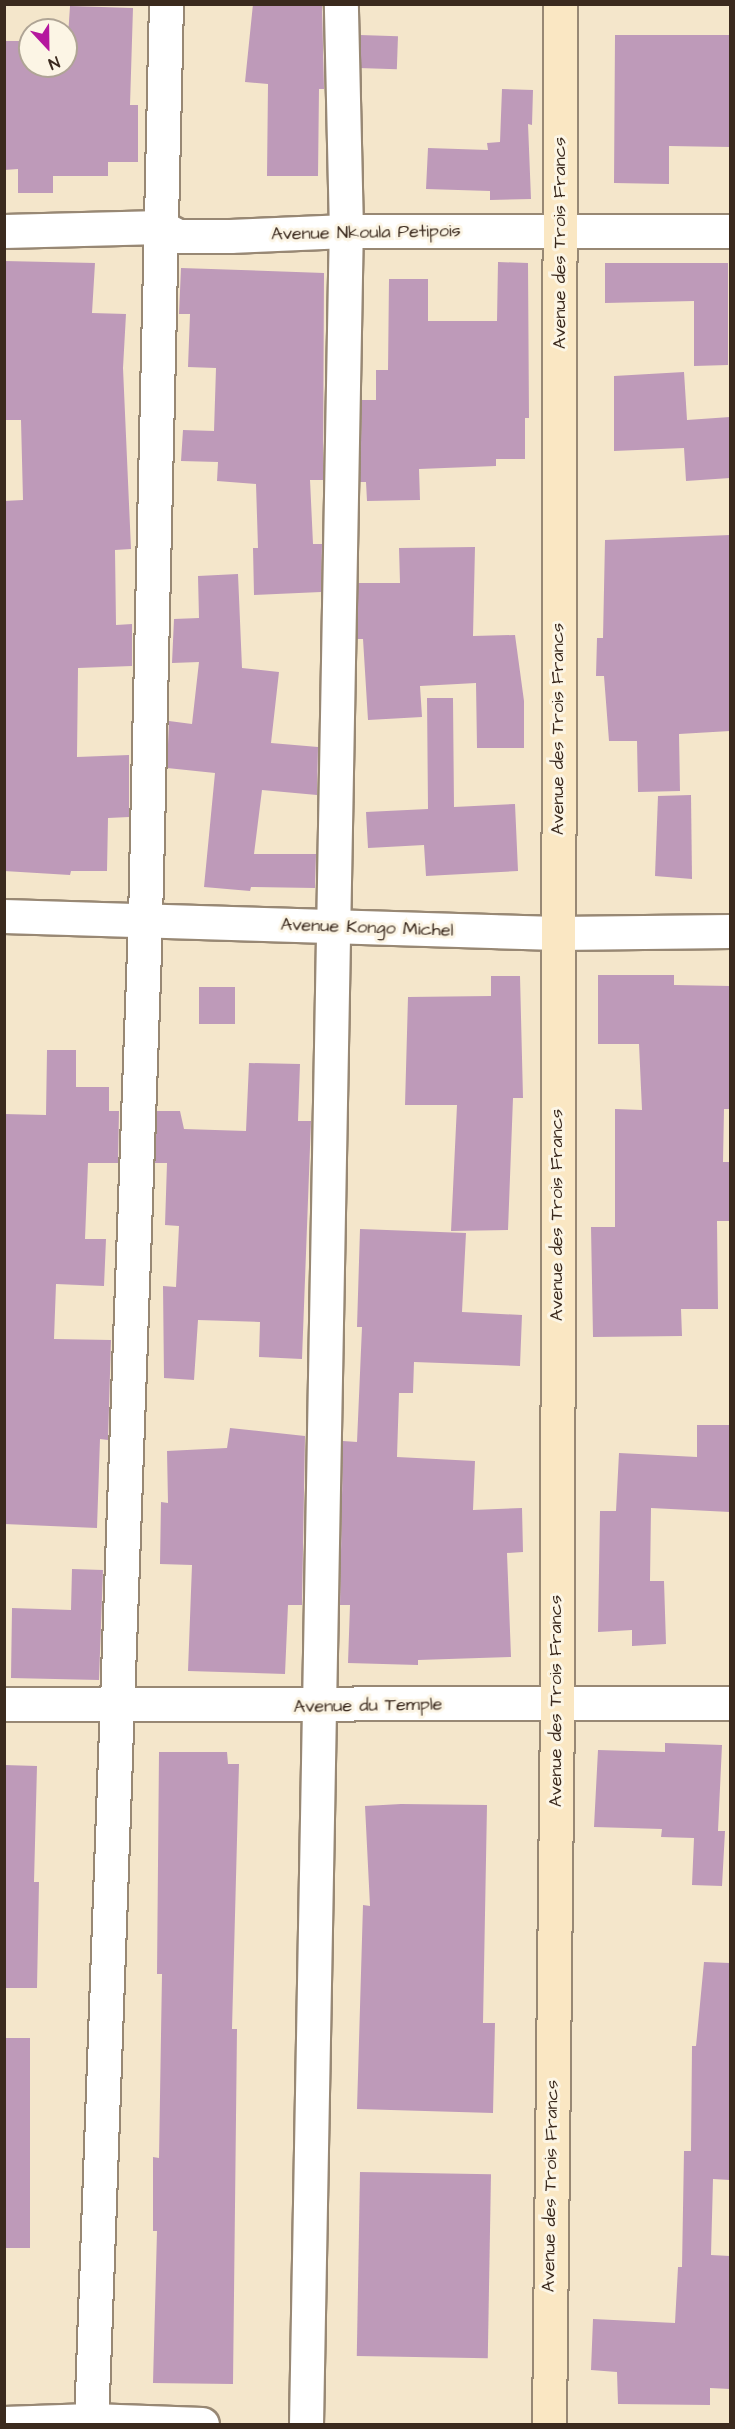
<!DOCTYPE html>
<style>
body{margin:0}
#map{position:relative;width:735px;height:2429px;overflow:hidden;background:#f4e6cb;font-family:"Architects Daughter",sans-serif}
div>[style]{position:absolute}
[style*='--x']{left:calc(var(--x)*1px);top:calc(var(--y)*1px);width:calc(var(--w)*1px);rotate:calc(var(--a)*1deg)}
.building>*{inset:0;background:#be9ab9;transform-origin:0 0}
.roads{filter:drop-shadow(2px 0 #988874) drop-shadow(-2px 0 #988874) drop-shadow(0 2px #988874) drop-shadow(0 -2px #988874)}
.street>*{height:33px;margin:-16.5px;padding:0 16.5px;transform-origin:16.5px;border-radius:16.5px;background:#fff}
.secondary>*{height:33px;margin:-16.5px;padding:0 16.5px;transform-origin:16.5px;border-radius:16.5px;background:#fae7c3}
span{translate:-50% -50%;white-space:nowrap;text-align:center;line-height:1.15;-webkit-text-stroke:6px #fcf5e5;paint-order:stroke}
.street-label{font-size:18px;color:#3b2a1e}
.frame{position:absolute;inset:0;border:6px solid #3b2a1e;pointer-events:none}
.north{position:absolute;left:18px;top:18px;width:60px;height:60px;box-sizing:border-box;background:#fcf5e5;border:2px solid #afa495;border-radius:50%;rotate:158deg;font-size:16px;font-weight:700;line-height:24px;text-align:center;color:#3b2a1e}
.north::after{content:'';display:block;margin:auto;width:21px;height:27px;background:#b5179e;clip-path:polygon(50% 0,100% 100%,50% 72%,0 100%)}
</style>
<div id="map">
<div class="building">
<i style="clip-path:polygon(253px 4px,322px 4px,324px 89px,319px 89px,318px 176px,267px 176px,268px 84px,245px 82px)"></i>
<i style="clip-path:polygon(70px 6px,133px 8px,130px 105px,138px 105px,138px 162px,108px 162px,108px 176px,53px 176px,53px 193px,18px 193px,18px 169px,4px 170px,4px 41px,30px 41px,30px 66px,66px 66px)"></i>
<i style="left:360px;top:35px;width:38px;height:33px;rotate:2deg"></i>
<i style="clip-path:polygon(615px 35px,730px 35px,730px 147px,669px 146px,669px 184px,614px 183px)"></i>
<i style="clip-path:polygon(502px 89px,533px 90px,532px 125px,528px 124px,531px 199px,490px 200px,490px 191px,426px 189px,428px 148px,488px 150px,487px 143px,500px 142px)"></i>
<i style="clip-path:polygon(4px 261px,95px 263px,92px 313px,126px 314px,123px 368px,131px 549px,115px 550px,116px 625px,132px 624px,132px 666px,78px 668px,77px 757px,129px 755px,129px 817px,108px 818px,107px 871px,71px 871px,70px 875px,4px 871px,4px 501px,23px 500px,21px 420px,4px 420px)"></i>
<i style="clip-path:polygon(498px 262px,528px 263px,529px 418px,525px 418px,525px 459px,496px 459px,496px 466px,419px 469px,420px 500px,367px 501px,366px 482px,360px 482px,362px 400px,376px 400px,376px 370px,388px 370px,389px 279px,428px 279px,428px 321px,497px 321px)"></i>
<i style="clip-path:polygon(605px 263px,728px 263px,728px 365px,694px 366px,694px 301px,605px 303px)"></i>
<i style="clip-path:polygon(181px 268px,324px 273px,323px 480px,310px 480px,313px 544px,322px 544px,321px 592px,254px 595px,253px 548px,258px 548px,256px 484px,217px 481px,218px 462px,181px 461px,183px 430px,214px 431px,216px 368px,188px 367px,190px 314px,179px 314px)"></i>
<i style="clip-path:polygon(684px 372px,687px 420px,730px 417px,730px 478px,686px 481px,684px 448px,614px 451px,614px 376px)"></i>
<i style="clip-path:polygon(730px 535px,730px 731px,679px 734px,680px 791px,638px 792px,637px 741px,609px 741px,604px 676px,596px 676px,597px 638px,603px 638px,605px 540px)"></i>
<i style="clip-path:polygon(475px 547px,473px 636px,515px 635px,524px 701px,524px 748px,477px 748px,476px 683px,420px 686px,422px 717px,368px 720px,363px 639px,357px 639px,358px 583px,400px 583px,399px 548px)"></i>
<i style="clip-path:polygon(238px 574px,242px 668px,279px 672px,271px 743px,318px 747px,317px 795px,262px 790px,254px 854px,316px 854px,315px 888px,251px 887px,250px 891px,204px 887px,215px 773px,167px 768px,169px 721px,192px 724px,199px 662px,172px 663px,174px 619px,199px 618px,198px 576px)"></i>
<i style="clip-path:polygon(427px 698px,453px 698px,454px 807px,515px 804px,518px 871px,426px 876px,424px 845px,368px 848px,366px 812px,428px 809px)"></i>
<i style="clip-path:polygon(691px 795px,692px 879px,655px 876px,658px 796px)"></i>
<i style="clip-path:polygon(598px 975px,674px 975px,674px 985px,730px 986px,730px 1109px,724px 1109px,723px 1162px,730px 1162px,730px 1221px,717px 1221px,718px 1309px,681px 1309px,682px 1336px,593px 1337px,591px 1227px,615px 1227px,615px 1109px,642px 1110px,639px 1044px,598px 1044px)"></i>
<i style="clip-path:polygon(491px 976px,520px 976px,523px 1098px,513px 1098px,508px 1230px,451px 1231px,457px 1105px,405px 1105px,408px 997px,491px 996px)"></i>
<i style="left:199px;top:987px;width:36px;height:37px"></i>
<i style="clip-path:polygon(47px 1050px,76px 1050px,76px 1087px,109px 1087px,109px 1111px,119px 1111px,118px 1163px,88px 1163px,85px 1239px,106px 1239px,104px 1286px,56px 1284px,54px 1339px,111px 1340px,108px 1440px,100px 1439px,97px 1528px,4px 1524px,4px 1114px,46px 1115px)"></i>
<i style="clip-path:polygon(249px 1063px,300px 1064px,298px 1121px,311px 1121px,302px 1359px,259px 1357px,260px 1322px,198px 1320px,194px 1380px,164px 1378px,163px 1286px,176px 1287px,179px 1226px,165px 1225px,167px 1163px,155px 1163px,157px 1111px,180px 1111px,184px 1129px,246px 1131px)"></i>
<i style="clip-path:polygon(360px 1229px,466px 1233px,462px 1312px,522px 1315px,520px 1366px,414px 1362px,413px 1393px,399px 1393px,397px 1457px,475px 1461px,473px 1510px,522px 1508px,523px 1552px,507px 1553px,511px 1657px,418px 1660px,418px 1665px,348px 1663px,350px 1605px,340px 1605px,343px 1441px,357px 1442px,362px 1327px,357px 1327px)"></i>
<i style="clip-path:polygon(697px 1425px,730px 1425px,730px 1512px,651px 1508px,650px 1581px,664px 1581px,666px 1644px,632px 1646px,632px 1630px,598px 1632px,600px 1511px,616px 1511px,619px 1453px,697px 1457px)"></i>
<i style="clip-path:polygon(230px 1428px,305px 1436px,302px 1605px,288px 1605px,285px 1674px,188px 1671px,192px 1565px,160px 1564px,161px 1502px,168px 1503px,167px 1451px,227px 1448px)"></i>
<i style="clip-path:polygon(72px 1569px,103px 1570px,99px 1680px,11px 1678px,12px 1608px,71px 1610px)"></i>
<i style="clip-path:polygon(665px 1743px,722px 1745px,718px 1831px,725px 1831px,722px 1886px,692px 1885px,694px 1838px,661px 1837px,662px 1829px,594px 1827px,598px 1750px,665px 1752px)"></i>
<i style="clip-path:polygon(159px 1752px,227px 1752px,228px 1764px,239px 1764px,232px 2029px,237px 2029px,233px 2384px,153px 2383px,157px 2231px,153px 2231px,153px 2157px,159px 2158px,162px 1974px,157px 1974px)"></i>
<i style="clip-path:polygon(4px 1765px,37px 1766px,34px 1882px,39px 1882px,37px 1988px,4px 1988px)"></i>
<i style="clip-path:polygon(401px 1804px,487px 1805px,483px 2023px,495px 2023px,493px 2113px,357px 2109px,363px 1905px,370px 1906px,365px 1806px)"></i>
<i style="clip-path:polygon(704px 1962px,730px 1963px,730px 2180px,713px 2179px,711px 2255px,730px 2256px,730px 2389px,710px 2388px,710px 2405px,618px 2404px,617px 2372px,591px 2370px,593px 2319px,675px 2323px,678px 2267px,682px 2267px,684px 2151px,691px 2151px,692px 2046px,696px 2046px)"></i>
<i style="left:4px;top:2038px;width:26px;height:210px"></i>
<i style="left:360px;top:2172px;width:131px;height:184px;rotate:1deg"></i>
</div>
<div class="roads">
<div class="street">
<i style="--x:4;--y:231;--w:157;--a:-1.5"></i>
<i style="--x:161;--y:227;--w:19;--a:28"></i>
<i style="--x:178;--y:236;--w:52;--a:0"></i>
<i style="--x:230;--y:236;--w:116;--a:-2.5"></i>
<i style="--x:346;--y:231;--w:384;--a:0"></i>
<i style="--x:4;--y:916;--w:553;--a:1.76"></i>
<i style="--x:557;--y:933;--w:173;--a:-0.7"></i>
<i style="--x:4;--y:1704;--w:726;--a:-0.08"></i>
<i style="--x:4;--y:2423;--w:87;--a:-2"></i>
<i style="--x:91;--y:2420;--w:111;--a:2.1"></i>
<i style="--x:91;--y:2424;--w:1505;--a:-87.94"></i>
<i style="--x:145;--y:920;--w:916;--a:-88.69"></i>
<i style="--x:306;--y:2424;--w:2193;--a:-88.96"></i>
<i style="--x:346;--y:231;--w:227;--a:-91.3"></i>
</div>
<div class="secondary">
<i style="--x:549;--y:2424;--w:721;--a:-89.36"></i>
<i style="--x:557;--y:1703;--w:1699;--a:-89.9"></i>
</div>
</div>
<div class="street-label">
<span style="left:366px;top:233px;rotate:-1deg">Avenue Nkoula Petipois</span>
<span style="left:560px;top:243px;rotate:-90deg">Avenue des Trois Francs</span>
<span style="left:558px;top:729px;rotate:-90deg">Avenue des Trois Francs</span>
<span style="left:367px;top:928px;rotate:2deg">Avenue Kongo Michel</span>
<span style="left:557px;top:1215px;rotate:-90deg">Avenue des Trois Francs</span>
<span style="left:556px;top:1701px;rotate:-90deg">Avenue des Trois Francs</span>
<span style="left:368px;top:1706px;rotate:-1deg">Avenue du Temple</span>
<span style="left:551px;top:2186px;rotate:-89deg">Avenue des Trois Francs</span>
</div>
<div class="frame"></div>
<div class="north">N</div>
</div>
